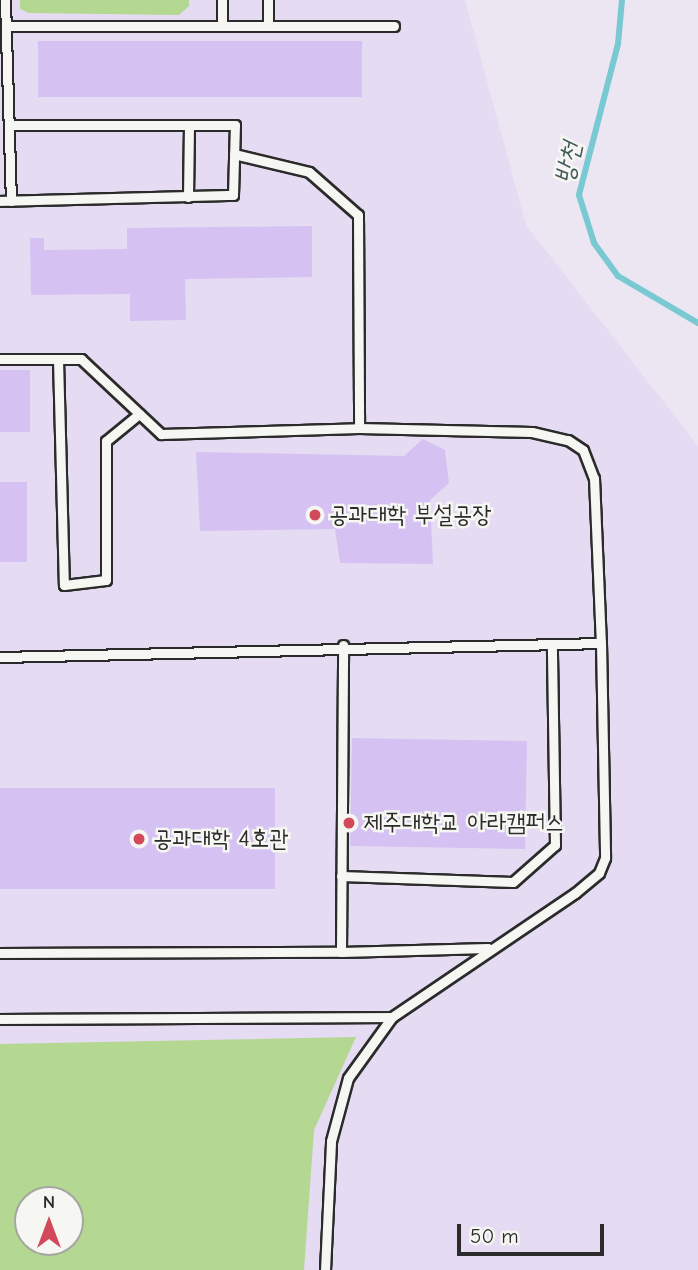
<!DOCTYPE html>
<meta charset="utf-8">
<style>
body{margin:0}
#map{position:relative;width:698px;height:1270px;overflow:hidden;background:#ece6f2;font-family:"Comic Neue","Poor Story",sans-serif}
div>[style]{position:absolute}
[style*='--x']{left:calc(var(--x)*1px);top:calc(var(--y)*1px);width:calc(var(--w)*1px);rotate:calc(var(--a)*1deg)}
.built>*{inset:0;background:#e5dbf2}
.green>*{inset:0;background:#b4d792}
.stream>*{height:6px;margin:-3px;padding:0 3px;transform-origin:3px;border-radius:3px;background:#78c9d1}
.building>*{inset:0;background:#d5c2f2;transform-origin:0 0}
.roads{filter:drop-shadow(2px 0 #2b2b2b) drop-shadow(-2px 0 #2b2b2b) drop-shadow(0 2px #2b2b2b) drop-shadow(0 -2px #2b2b2b)}
.lane>*{height:9px;margin:-4.5px;padding:0 4.5px;transform-origin:4.5px;border-radius:4.5px;background:#f6f6f2}
.dots>*{width:19px;height:19px;translate:-50% -50%;box-sizing:border-box;border:4px solid #f6f6f2;border-radius:50%}
span{translate:-50% -50%;white-space:nowrap;text-align:center;line-height:1.15;-webkit-text-stroke:5px #f6f6f2;paint-order:stroke}
.poi-label{font-size:24px;color:#2b2b2b}
.left{translate:0 -50%;text-align:left}
.water-label{font-size:26px;color:#425a5d;font-style:italic}
.north{position:absolute;left:14px;top:1186px;width:70px;height:70px;box-sizing:border-box;background:#f6f6f2;border:2px solid #a5a5a2;border-radius:50%;rotate:0deg;font-size:19px;font-weight:700;line-height:28px;text-align:center;color:#2b2b2b}
.north::after{content:'';display:block;margin:auto;width:24px;height:32px;background:#d1495b;clip-path:polygon(50% 0,100% 100%,50% 72%,0 100%)}
.scale{position:absolute;left:457px;top:1224px;width:147px;height:32px;box-sizing:border-box;border:4px solid #2b2b2b;border-top:0;padding-left:9px;font-size:21px;line-height:24px;white-space:nowrap;color:#2b2b2b;-webkit-text-stroke:5px #f6f6f2;paint-order:stroke}
</style>
<div id="map">
<div class="built">
<i style="clip-path:polygon(evenodd,0 0,465px 0,526px 225px,698px 446px,698px 1270px,0 1270px,0 0,28px 1200px,70px 1200px,70px 1242px,28px 1242px,28px 1200px)"></i>
</div>
<div class="green">
<i style="clip-path:polygon(20px 0,189px 0,189px 6px,179px 15px,29px 13px,20px 9px)"></i>
<i style="clip-path:polygon(evenodd,356px 1037px,314px 1130px,304px 1270px,0 1270px,0 1044px,356px 1037px,70px 1200px,70px 1242px,28px 1242px,28px 1200px,70px 1200px)"></i>
</div>
<div class="stream">
<i style="--x:622;--y:0;--w:44;--a:95.2"></i>
<i style="--x:618;--y:44;--w:156;--a:104.5"></i>
<i style="--x:579;--y:195;--w:50;--a:72.6"></i>
<i style="--x:594;--y:243;--w:41;--a:54"></i>
<i style="--x:618;--y:276;--w:93;--a:30.4"></i>
</div>
<div class="building">
<i style="left:38px;top:41px;width:324px;height:56px"></i>
<i style="clip-path:polygon(312px 226px,312px 277px,185px 279px,186px 320px,130px 321px,130px 294px,31px 295px,30px 238px,44px 238px,44px 250px,127px 249px,127px 228px)"></i>
<i style="left:0;top:370px;width:30px;height:62px"></i>
<i style="clip-path:polygon(423px 439px,445px 450px,449px 483px,430px 500px,433px 564px,340px 563px,335px 529px,200px 531px,196px 452px,404px 456px)"></i>
<i style="left:0;top:482px;width:27px;height:80px"></i>
<i style="left:352px;top:738px;width:175px;height:108px;rotate:1deg"></i>
<i style="left:0;top:788px;width:275px;height:101px"></i>
</div>
<div class="roads">
<div class="lane">
<i style="--x:5;--y:0;--w:201;--a:88.3"></i>
<i style="--x:222;--y:0;--w:26;--a:90"></i>
<i style="--x:268;--y:0;--w:26;--a:90"></i>
<i style="--x:6;--y:26;--w:388;--a:0"></i>
<i style="--x:234;--y:154;--w:77;--a:13.5"></i>
<i style="--x:309;--y:172;--w:65;--a:41.3"></i>
<i style="--x:358;--y:215;--w:213;--a:89.7"></i>
<i style="--x:188;--y:197;--w:72;--a:-89.2"></i>
<i style="--x:0;--y:201;--w:233;--a:-1.5"></i>
<i style="--x:233;--y:195;--w:70;--a:-88.4"></i>
<i style="--x:235;--y:125;--w:226;--a:180"></i>
<i style="--x:0;--y:359;--w:81;--a:0"></i>
<i style="--x:81;--y:359;--w:110;--a:43.2"></i>
<i style="--x:161;--y:434;--w:198;--a:-1.7"></i>
<i style="--x:359;--y:428;--w:173;--a:1.3"></i>
<i style="--x:532;--y:432;--w:37;--a:13"></i>
<i style="--x:568;--y:440;--w:18;--a:34"></i>
<i style="--x:583;--y:450;--w:30;--a:69"></i>
<i style="--x:594;--y:478;--w:165;--a:87.6"></i>
<i style="--x:58;--y:359;--w:226;--a:88.5"></i>
<i style="--x:64;--y:585;--w:42;--a:-6.8"></i>
<i style="--x:106;--y:580;--w:139;--a:-90"></i>
<i style="--x:106;--y:441;--w:43;--a:-39.3"></i>
<i style="--x:0;--y:657;--w:601;--a:-1.33"></i>
<i style="--x:601;--y:643;--w:215;--a:88.9"></i>
<i style="--x:605;--y:858;--w:16;--a:112"></i>
<i style="--x:599;--y:873;--w:31;--a:140"></i>
<i style="--x:575;--y:893;--w:221;--a:145.9"></i>
<i style="--x:392;--y:1017;--w:392;--a:179.7"></i>
<i style="--x:341;--y:876;--w:172;--a:2"></i>
<i style="--x:513;--y:882;--w:56;--a:-41.4"></i>
<i style="--x:555;--y:845;--w:200;--a:-90.9"></i>
<i style="--x:341;--y:952;--w:147;--a:-1.6"></i>
<i style="--x:0;--y:953;--w:341;--a:-0.2"></i>
<i style="--x:341;--y:952;--w:307;--a:-89.6"></i>
<i style="--x:325;--y:1270;--w:129;--a:-87.3"></i>
<i style="--x:331;--y:1141;--w:65;--a:-74.9"></i>
<i style="--x:348;--y:1078;--w:75;--a:-54.2"></i>
</div>
</div>
<div class="dots">
<i style="left:315px;top:515px;background:#d1495b"></i>
<i style="left:349px;top:823px;background:#d1495b"></i>
<i style="left:139px;top:839px;background:#d1495b"></i>
</div>
<div class="poi-label">
<span class="left" style="left:329px;top:515px">공과대학 부설공장</span>
<span class="left" style="left:363px;top:823px">제주대학교 아라캠퍼스</span>
<span class="left" style="left:153px;top:839px">공과대학 4호관</span>
</div>
<div class="water-label">
<span style="left:569px;top:163px;rotate:-78deg">방천</span>
</div>
<div class="north">N</div>
<div class="scale">50 m</div>
</div>
